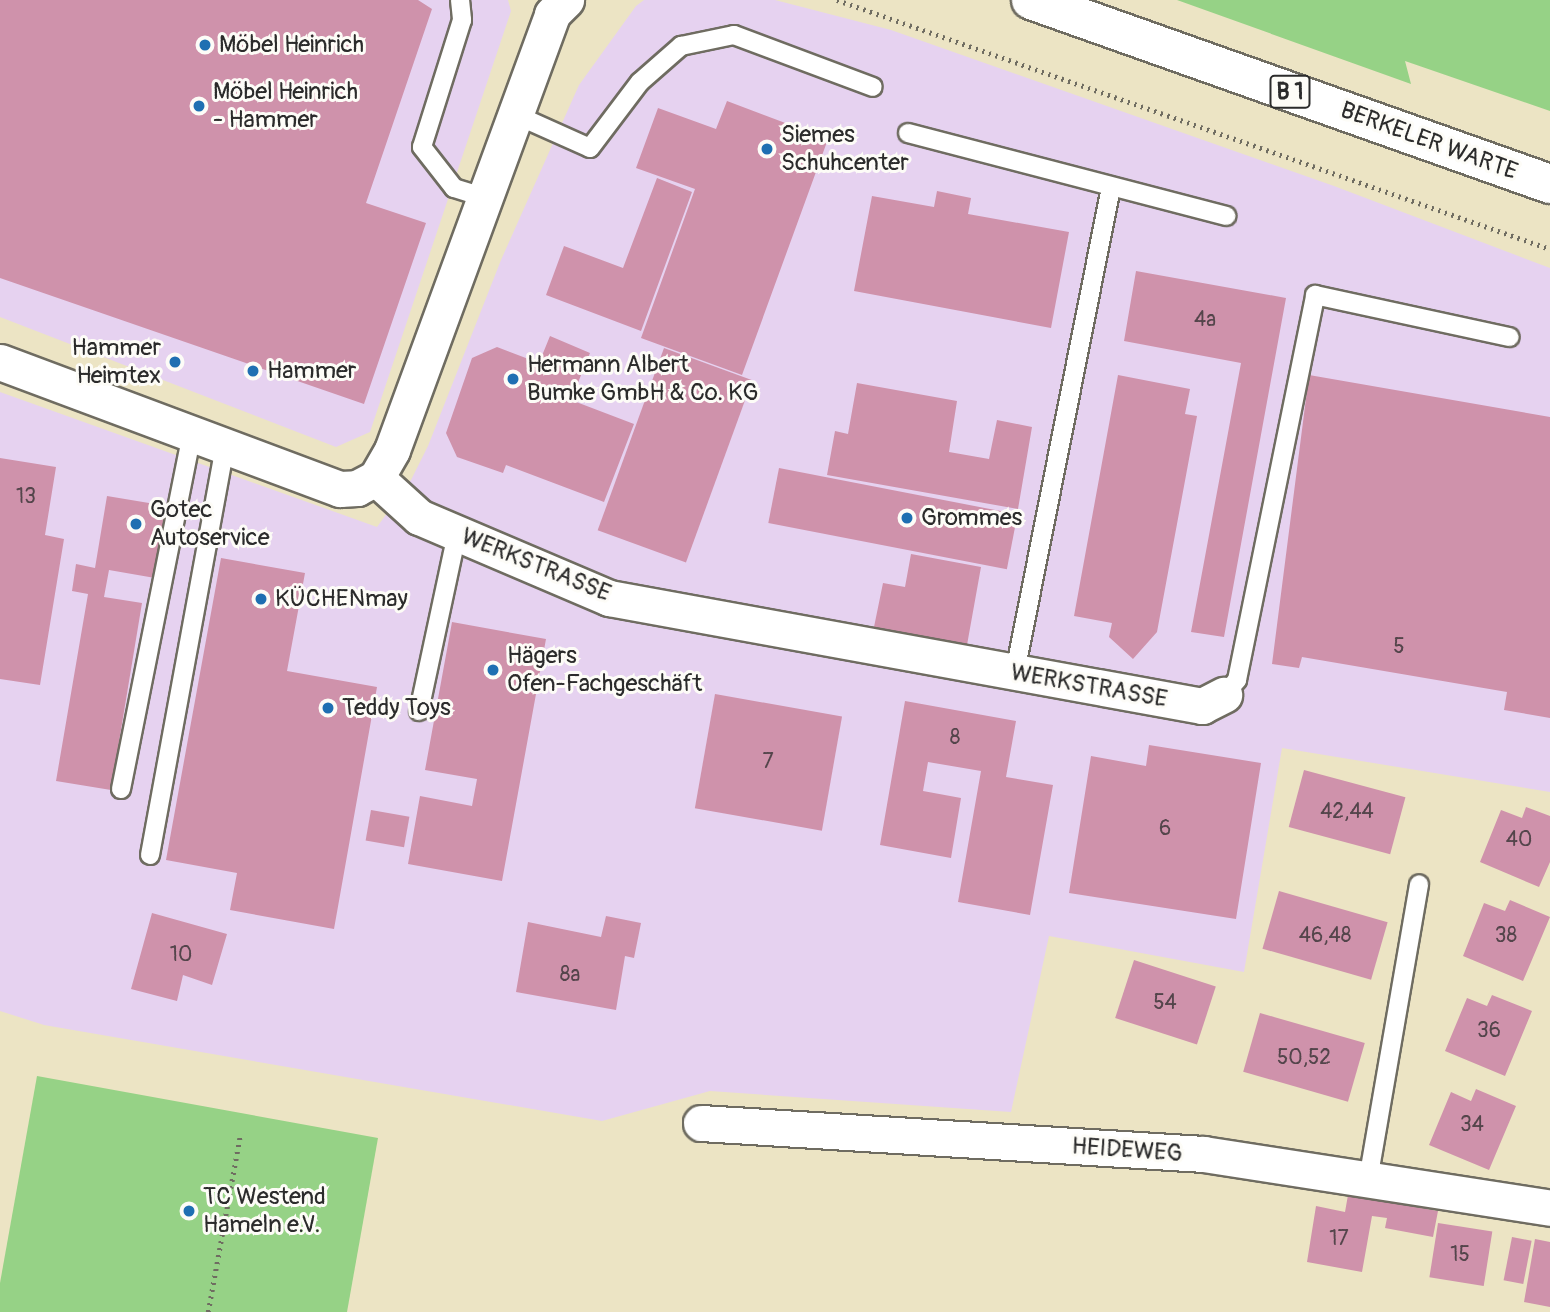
<!DOCTYPE html>
<meta charset="utf-8">
<style>
body{margin:0}
#map{position:relative;width:1550px;height:1312px;overflow:hidden;background:#ece4c4;font-family:Pangolin,sans-serif}
div>[style]{position:absolute}
[style*='--x']{left:calc(var(--x)*1px);top:calc(var(--y)*1px);width:calc(var(--w)*1px);rotate:calc(var(--a)*1deg)}
.built>*{inset:0;background:#e6d2f0}
.green>*{inset:0;background:#96d286}
.building>*{inset:0;background:#cf92ab;transform-origin:0 0}
.path>*{height:4.5px;margin-top:-2.25px;transform-origin:0;background:repeating-linear-gradient(90deg,#6f6c61 0 2px,transparent 0 7px)}
.roads{filter:drop-shadow(2px 0 #6f6c61) drop-shadow(-2px 0 #6f6c61) drop-shadow(0 2px #6f6c61) drop-shadow(0 -2px #6f6c61)}
.lane>*{height:18px;margin:-9px;padding:0 9px;transform-origin:9px;border-radius:9px;background:#fff}
.street>*{height:35px;margin:-17.5px;padding:0 17.5px;transform-origin:17.5px;border-radius:17.5px;background:#fff}
.primary>*{height:38px;margin:-19px;padding:0 19px;transform-origin:19px;border-radius:19px;background:#fff}
.dots>*{width:19px;height:19px;translate:-50% -50%;box-sizing:border-box;border:4px solid #fdfcf7;border-radius:50%}
span{translate:-50% -50%;white-space:nowrap;text-align:center;line-height:1.15;-webkit-text-stroke:6px #fdfcf7;paint-order:stroke}
.number-label{font-size:21px;color:#54454b}
.number-label span{-webkit-text-stroke-width:0}
.shield-label span{padding:2px 5px;background:#fdfcf7;border:2px solid;border-radius:5px;-webkit-text-stroke-width:0}
.shield-label{font-size:23px;color:#2b2b2b;font-weight:700}
.poi-label{font-size:24px;color:#2b2b2b}
.left{translate:0 -50%;text-align:left}
.right{translate:-100% -50%;text-align:right}
.street-label{font-size:24px;color:#2b2b2b}
</style>
<div id="map">
<div class="built">
<i style="clip-path:polygon(0 0,508px 0,511px 11px,370px 432px,336px 447px,0 317px)"></i>
<i style="clip-path:polygon(644px 0,775px 0,891px 30px,1334px 186px,1550px 268px,1550px 792px,1282px 748px,1244px 972px,1049px 936px,1011px 1112px,710px 1091px,602px 1121px,44px 1025px,0 1011px,0 392px,377px 527px,411px 480px,428px 446px,501px 260px,579px 85px,636px 6px)"></i>
</div>
<div class="green">
<i style="clip-path:polygon(1177px 0,1550px 0,1550px 111px,1405px 61px,1411px 84px)"></i>
<i style="clip-path:polygon(37px 1076px,378px 1138px,347px 1312px,0 1312px,0 1283px)"></i>
</div>
<div class="building">
<i style="clip-path:polygon(0 0,418px 0,432px 9px,366px 203px,426px 223px,364px 404px,0 278px)"></i>
<i style="clip-path:polygon(727px 101px,828px 139px,742px 375px,641px 338px,695px 189px,636px 168px,658px 108px,716px 129px)"></i>
<i style="clip-path:polygon(657px 178px,692px 192px,641px 331px,546px 295px,564px 246px,623px 268px)"></i>
<i style="clip-path:polygon(937px 191px,971px 198px,968px 214px,1069px 232px,1051px 328px,854px 291px,872px 196px,934px 207px)"></i>
<i style="clip-path:polygon(1136px 271px,1286px 298px,1224px 637px,1191px 632px,1241px 363px,1124px 341px)"></i>
<i style="clip-path:polygon(550px 336px,590px 353px,571px 400px,634px 424px,604px 502px,506px 465px,503px 473px,457px 457px,446px 433px,472px 358px,497px 347px,539px 363px)"></i>
<i style="left:664px;top:348px;width:94px;height:194px;rotate:20deg"></i>
<i style="clip-path:polygon(1118px 375px,1190px 389px,1185px 414px,1197px 416px,1157px 632px,1133px 659px,1109px 637px,1112px 623px,1074px 616px)"></i>
<i style="clip-path:polygon(1309px 375px,1550px 417px,1550px 718px,1504px 710px,1507px 692px,1302px 657px,1299px 668px,1272px 664px)"></i>
<i style="clip-path:polygon(857px 383px,957px 401px,949px 452px,989px 459px,997px 420px,1032px 427px,1018px 509px,827px 475px,835px 431px,848px 434px)"></i>
<i style="clip-path:polygon(0 458px,56px 467px,45px 535px,64px 539px,40px 685px,0 679px)"></i>
<i style="left:779px;top:468px;width:243px;height:56px;rotate:11deg"></i>
<i style="clip-path:polygon(107px 496px,167px 506px,155px 578px,109px 570px,104px 597px,142px 603px,111px 790px,56px 781px,88px 594px,72px 591px,76px 564px,95px 568px)"></i>
<i style="clip-path:polygon(911px 554px,981px 567px,967px 645px,874px 627px,883px 583px,905px 587px)"></i>
<i style="clip-path:polygon(221px 558px,305px 573px,287px 671px,377px 687px,334px 929px,230px 910px,237px 873px,166px 860px)"></i>
<i style="clip-path:polygon(452px 622px,546px 639px,502px 881px,408px 864px,420px 796px,472px 806px,477px 779px,425px 770px)"></i>
<i style="left:715px;top:694px;width:129px;height:116px;rotate:10deg"></i>
<i style="clip-path:polygon(905px 701px,1016px 721px,1006px 777px,1053px 785px,1030px 915px,958px 902px,981px 771px,928px 762px,923px 791px,961px 798px,951px 858px,880px 845px)"></i>
<i style="clip-path:polygon(1149px 745px,1261px 763px,1236px 919px,1069px 893px,1091px 756px,1146px 766px)"></i>
<i style="left:1304px;top:770px;width:105px;height:59px;rotate:15deg"></i>
<i style="clip-path:polygon(1526px 807px,1550px 816px,1550px 862px,1539px 887px,1480px 862px,1501px 810px,1522px 818px)"></i>
<i style="left:371px;top:810px;width:39px;height:31px;rotate:10deg"></i>
<i style="left:1279px;top:891px;width:113px;height:60px;rotate:16deg"></i>
<i style="clip-path:polygon(1510px 900px,1550px 917px,1523px 981px,1463px 956px,1484px 903px,1505px 911px)"></i>
<i style="clip-path:polygon(152px 913px,227px 934px,212px 985px,183px 975px,177px 1001px,131px 989px)"></i>
<i style="clip-path:polygon(606px 916px,641px 923px,634px 958px,625px 956px,616px 1010px,516px 992px,528px 922px,601px 937px)"></i>
<i style="left:1134px;top:960px;width:86px;height:61px;rotate:18deg"></i>
<i style="clip-path:polygon(1492px 995px,1532px 1011px,1505px 1076px,1445px 1051px,1467px 998px,1487px 1006px)"></i>
<i style="left:1260px;top:1013px;width:109px;height:61px;rotate:16deg"></i>
<i style="clip-path:polygon(1476px 1089px,1516px 1106px,1489px 1170px,1429px 1145px,1451px 1092px,1471px 1101px)"></i>
<i style="clip-path:polygon(1348px 1195px,1438px 1211px,1433px 1237px,1385px 1228px,1387px 1218px,1372px 1216px,1362px 1272px,1307px 1262px,1316px 1206px,1345px 1212px)"></i>
<i style="left:1438px;top:1223px;width:55px;height:55px;rotate:9deg"></i>
<i style="left:1512px;top:1237px;width:20px;height:44px;rotate:11deg"></i>
<i style="clip-path:polygon(1535px 1239px,1550px 1242px,1550px 1307px,1524px 1302px)"></i>
</div>
<div class="path">
<i style="--x:837;--y:0;--w:755;--a:19.25"></i>
<i style="--x:208;--y:1312;--w:179;--a:-79.7"></i>
</div>
<div class="roads">
<div class="lane">
<i style="--x:460;--y:0;--w:20;--a:84"></i>
<i style="--x:462;--y:20;--w:133;--a:107.5"></i>
<i style="--x:422;--y:147;--w:52;--a:52"></i>
<i style="--x:454;--y:188;--w:30;--a:17"></i>
<i style="--x:514;--y:114;--w:83;--a:24.1"></i>
<i style="--x:590;--y:148;--w:83;--a:-52.9"></i>
<i style="--x:640;--y:82;--w:55;--a:-41.3"></i>
<i style="--x:681;--y:46;--w:54;--a:-11.7"></i>
<i style="--x:734;--y:35;--w:148;--a:20.5"></i>
<i style="--x:908;--y:133;--w:329;--a:14.6"></i>
<i style="--x:1015;--y:672;--w:495;--a:-78.8"></i>
<i style="--x:1224;--y:695;--w:20;--a:-49"></i>
<i style="--x:1237;--y:680;--w:393;--a:-78.5"></i>
<i style="--x:1315;--y:295;--w:199;--a:12.2"></i>
<i style="--x:419;--y:711;--w:181;--a:-77.9"></i>
<i style="--x:121;--y:789;--w:363;--a:-78.7"></i>
<i style="--x:150;--y:855;--w:416;--a:-79.6"></i>
<i style="--x:1368;--y:1180;--w:300;--a:-80.2"></i>
</div>
<div class="street">
<i style="--x:0;--y:362;--w:363;--a:20.5"></i>
<i style="--x:340;--y:489;--w:17;--a:-3"></i>
<i style="--x:357;--y:488;--w:21;--a:-28"></i>
<i style="--x:376;--y:478;--w:32;--a:-60"></i>
<i style="--x:392;--y:450;--w:464;--a:-69.8"></i>
<i style="--x:552;--y:14;--w:20;--a:-45"></i>
<i style="--x:376;--y:478;--w:58;--a:42.2"></i>
<i style="--x:419;--y:517;--w:207;--a:23.1"></i>
<i style="--x:609;--y:598;--w:603;--a:10.32"></i>
<i style="--x:1202;--y:706;--w:25;--a:-27"></i>
<i style="--x:701;--y:1123;--w:503;--a:3.53"></i>
<i style="--x:1203;--y:1154;--w:351;--a:8.8"></i>
</div>
<div class="primary">
<i style="--x:1031;--y:0;--w:551;--a:19.52"></i>
</div>
</div>
<div class="dots">
<i style="left:205px;top:45px;background:#1f6fb2"></i>
<i style="left:199px;top:106px;background:#1f6fb2"></i>
<i style="left:767px;top:149px;background:#1f6fb2"></i>
<i style="left:175px;top:362px;background:#1f6fb2"></i>
<i style="left:253px;top:371px;background:#1f6fb2"></i>
<i style="left:513px;top:379px;background:#1f6fb2"></i>
<i style="left:907px;top:518px;background:#1f6fb2"></i>
<i style="left:136px;top:524px;background:#1f6fb2"></i>
<i style="left:261px;top:599px;background:#1f6fb2"></i>
<i style="left:493px;top:670px;background:#1f6fb2"></i>
<i style="left:328px;top:708px;background:#1f6fb2"></i>
<i style="left:189px;top:1211px;background:#1f6fb2"></i>
</div>
<div class="number-label">
<span style="left:1205px;top:320px">4a</span>
<span style="left:26px;top:497px">13</span>
<span style="left:1399px;top:647px">5</span>
<span style="left:955px;top:738px">8</span>
<span style="left:768px;top:762px">7</span>
<span style="left:1347px;top:812px">42,44</span>
<span style="left:1165px;top:829px">6</span>
<span style="left:1519px;top:840px">40</span>
<span style="left:1325px;top:936px">46,48</span>
<span style="left:1506px;top:936px">38</span>
<span style="left:181px;top:955px">10</span>
<span style="left:570px;top:975px">8a</span>
<span style="left:1165px;top:1003px">54</span>
<span style="left:1489px;top:1031px">36</span>
<span style="left:1304px;top:1058px">50,52</span>
<span style="left:1472px;top:1125px">34</span>
<span style="left:1339px;top:1239px">17</span>
<span style="left:1460px;top:1255px">15</span>
</div>
<div class="shield-label">
<span style="left:1290px;top:92px">B 1</span>
</div>
<div class="poi-label">
<span class="left" style="left:219px;top:45px">Möbel Heinrich</span>
<span class="left" style="left:213px;top:106px">Möbel Heinrich<br>- Hammer</span>
<span class="left" style="left:781px;top:149px">Siemes<br>Schuhcenter</span>
<span class="right" style="left:161px;top:362px">Hammer<br>Heimtex</span>
<span class="left" style="left:527px;top:379px">Hermann Albert<br>Bumke GmbH &amp; Co. KG</span>
<span class="left" style="left:267px;top:371px">Hammer</span>
<span class="left" style="left:150px;top:524px">Gotec<br>Autoservice</span>
<span class="left" style="left:921px;top:518px">Grommes</span>
<span class="left" style="left:275px;top:599px">KÜCHENmay</span>
<span class="left" style="left:507px;top:670px">Hägers<br>Ofen-Fachgeschäft</span>
<span class="left" style="left:342px;top:708px">Teddy Toys</span>
<span class="left" style="left:203px;top:1211px">TC Westend<br>Hameln e.V.</span>
</div>
<div class="street-label">
<span style="left:1429px;top:141px;rotate:20deg">BERKELER WARTE</span>
<span style="left:536px;top:565px;rotate:22deg">WERKSTRASSE</span>
<span style="left:1089px;top:686px;rotate:10deg">WERKSTRASSE</span>
<span style="left:1127px;top:1150px;rotate:4deg">HEIDEWEG</span>
</div>
</div>
